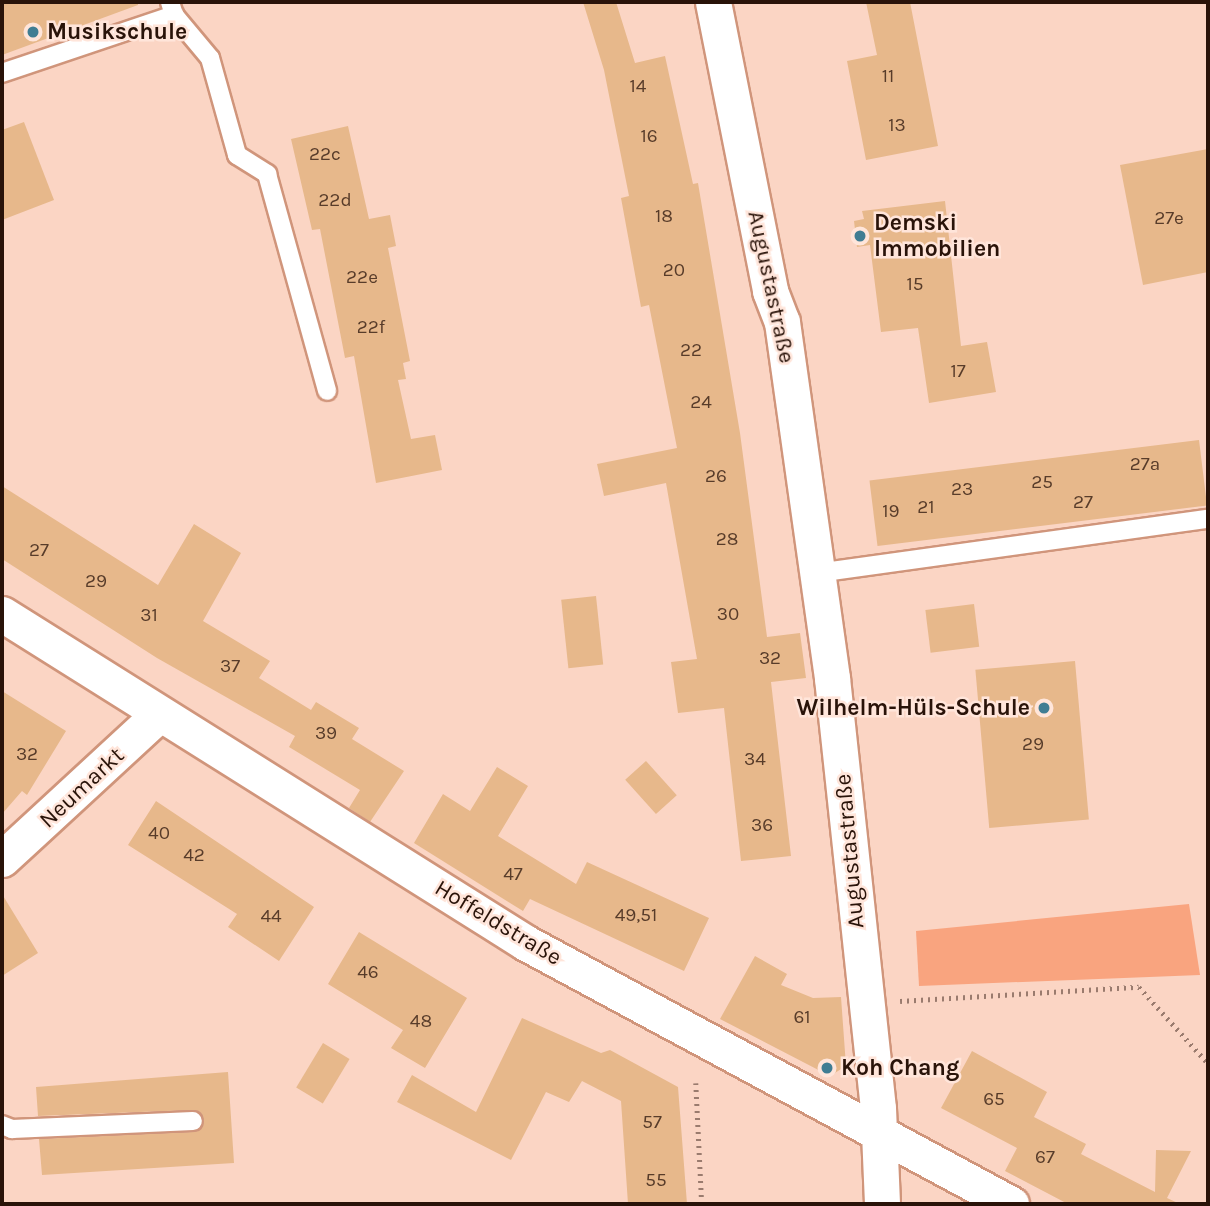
<!DOCTYPE html>
<meta charset="utf-8">
<style>
body{margin:0}
#map{position:relative;width:1210px;height:1206px;overflow:hidden;background:#fbd5c4;font-family:Karla,sans-serif}
div>[style]{position:absolute}
[style*='--x']{left:calc(var(--x)*1px);top:calc(var(--y)*1px);width:calc(var(--w)*1px);rotate:calc(var(--a)*1deg)}
.green>*{inset:0;background:#f9a47f}
.building>*{inset:0;background:#e7b88b;transform-origin:0 0}
.path>*{height:4.5px;margin-top:-2.25px;transform-origin:0;background:repeating-linear-gradient(90deg,#9a7b6e 0 2px,transparent 0 7px)}
.roads{filter:drop-shadow(2px 0 #d0957b) drop-shadow(-2px 0 #d0957b) drop-shadow(0 2px #d0957b) drop-shadow(0 -2px #d0957b)}
.lane>*{height:18px;margin:-9px;padding:0 9px;transform-origin:9px;border-radius:9px;background:#fff}
.street>*{height:35px;margin:-17.5px;padding:0 17.5px;transform-origin:17.5px;border-radius:17.5px;background:#fff}
.dots>*{width:19px;height:19px;translate:-50% -50%;box-sizing:border-box;border:4px solid #ffe5da;border-radius:50%}
span{translate:-50% -50%;white-space:nowrap;text-align:center;line-height:1.15;-webkit-text-stroke:5px #ffe5da;paint-order:stroke}
.number-label{font-size:19px;color:#583c2a}
.number-label span{-webkit-text-stroke-width:0}
.poi-label{font-size:23px;color:#291309;font-weight:700}
.left{translate:0 -50%;text-align:left}
.right{translate:-100% -50%;text-align:right}
.street-label{font-size:23px;color:#291309}
.frame{position:absolute;inset:0;border:4px solid #291309;pointer-events:none}
</style>
<div id="map">
<div class="green">
<i style="clip-path:polygon(1189px 904px,1200px 975px,919px 986px,916px 931px)"></i>
</div>
<div class="building">
<i style="clip-path:polygon(2px 2px,138px 2px,138px 5px,2px 55px)"></i>
<i style="clip-path:polygon(583px 2px,616px 2px,635px 63px,665px 56px,693px 184px,698px 183px,740px 433px,767px 637px,800px 633px,806px 678px,771px 682px,791px 856px,741px 861px,724px 708px,678px 713px,671px 662px,697px 659px,666px 483px,604px 496px,597px 464px,677px 448px,649px 305px,641px 307px,621px 198px,629px 196px,604px 70px)"></i>
<i style="clip-path:polygon(866px 2px,910px 2px,938px 146px,866px 160px,847px 61px,877px 55px)"></i>
<i style="clip-path:polygon(24px 122px,54px 200px,2px 220px,2px 130px)"></i>
<i style="clip-path:polygon(348px 126px,369px 219px,390px 215px,396px 246px,388px 248px,410px 361px,403px 363px,406px 379px,398px 380px,411px 439px,435px 435px,442px 470px,376px 483px,354px 356px,345px 358px,320px 229px,312px 230px,291px 139px)"></i>
<i style="clip-path:polygon(1208px 149px,1208px 272px,1143px 285px,1120px 165px)"></i>
<i style="clip-path:polygon(945px 201px,961px 346px,987px 342px,996px 392px,929px 403px,918px 328px,881px 332px,870px 245px,857px 247px,854px 221px,864px 219px,862px 211px)"></i>
<i style="left:1199px;top:440px;width:66px;height:332px;rotate:83deg"></i>
<i style="clip-path:polygon(2px 486px,158px 585px,194px 524px,241px 553px,203px 621px,270px 661px,259px 678px,311px 710px,316px 702px,359px 728px,352px 739px,404px 771px,370px 822px,349px 808px,360px 790px,289px 747px,295px 736px,157px 658px,2px 559px)"></i>
<i style="left:596px;top:596px;width:69px;height:35px;rotate:84deg"></i>
<i style="left:974px;top:604px;width:43px;height:49px;rotate:83deg"></i>
<i style="left:1075px;top:661px;width:159px;height:100px;rotate:85deg"></i>
<i style="clip-path:polygon(2px 691px,66px 731px,27px 795px,22px 791px,2px 814px)"></i>
<i style="left:646px;top:761px;width:46px;height:28px;rotate:48deg"></i>
<i style="clip-path:polygon(497px 767px,528px 786px,498px 836px,576px 884px,587px 862px,709px 918px,684px 971px,530px 899px,523px 911px,414px 843px,443px 794px,470px 811px)"></i>
<i style="clip-path:polygon(156px 801px,314px 907px,279px 961px,228px 927px,237px 914px,128px 845px)"></i>
<i style="clip-path:polygon(2px 894px,38px 953px,2px 976px)"></i>
<i style="clip-path:polygon(359px 932px,467px 998px,425px 1068px,391px 1048px,403px 1030px,328px 984px)"></i>
<i style="clip-path:polygon(755px 956px,787px 974px,781px 985px,813px 998px,841px 997px,846px 1066px,830px 1076px,720px 1019px)"></i>
<i style="clip-path:polygon(522px 1018px,601px 1053px,610px 1050px,678px 1087px,687px 1204px,628px 1204px,621px 1101px,582px 1081px,569px 1102px,546px 1092px,511px 1160px,397px 1102px,412px 1075px,476px 1112px)"></i>
<i style="left:323px;top:1043px;width:31px;height:52px;rotate:31deg"></i>
<i style="clip-path:polygon(972px 1051px,1047px 1092px,1034px 1117px,1086px 1144px,1081px 1154px,1155px 1192px,1156px 1150px,1191px 1151px,1167px 1198px,1180px 1204px,1068px 1204px,1005px 1171px,1017px 1148px,941px 1108px)"></i>
<i style="clip-path:polygon(228px 1072px,234px 1163px,42px 1175px,39px 1139px,193px 1132px,204px 1120px,192px 1110px,38px 1116px,36px 1087px)"></i>
</div>
<div class="path">
<i style="--x:900;--y:1001;--w:239;--a:-3.4"></i>
<i style="--x:1139;--y:987;--w:103;--a:47.8"></i>
<i style="--x:696;--y:1083;--w:121;--a:87.2"></i>
</div>
<div class="roads">
<div class="lane">
<i style="--x:170;--y:2;--w:14;--a:73"></i>
<i style="--x:174;--y:15;--w:56;--a:50.1"></i>
<i style="--x:210;--y:58;--w:101;--a:74.4"></i>
<i style="--x:237;--y:155;--w:36;--a:32"></i>
<i style="--x:267;--y:174;--w:225;--a:74.5"></i>
<i style="--x:2;--y:73;--w:182;--a:-18.6"></i>
<i style="--x:817;--y:573;--w:395;--a:-7.9"></i>
<i style="--x:2;--y:1125;--w:11;--a:22"></i>
<i style="--x:12;--y:1129;--w:181;--a:-2.5"></i>
</div>
<div class="street">
<i style="--x:713;--y:2;--w:295;--a:78.8"></i>
<i style="--x:770;--y:291;--w:33;--a:69"></i>
<i style="--x:782;--y:322;--w:359;--a:82"></i>
<i style="--x:832;--y:678;--w:432;--a:83.9"></i>
<i style="--x:878;--y:1108;--w:96;--a:87.6"></i>
<i style="--x:2;--y:614;--w:619;--a:32.12"></i>
<i style="--x:526;--y:943;--w:551;--a:28.29"></i>
<i style="--x:2;--y:859;--w:214;--a:-42.7"></i>
</div>
</div>
<div class="dots">
<i style="left:33px;top:32px;background:#407d93"></i>
<i style="left:860px;top:236px;background:#407d93"></i>
<i style="left:1044px;top:708px;background:#407d93"></i>
<i style="left:827px;top:1068px;background:#407d93"></i>
</div>
<div class="number-label">
<span style="left:888px;top:77px">11</span>
<span style="left:638px;top:87px">14</span>
<span style="left:897px;top:126px">13</span>
<span style="left:649px;top:137px">16</span>
<span style="left:325px;top:155px">22c</span>
<span style="left:335px;top:201px">22d</span>
<span style="left:664px;top:217px">18</span>
<span style="left:1169px;top:219px">27e</span>
<span style="left:674px;top:271px">20</span>
<span style="left:362px;top:278px">22e</span>
<span style="left:915px;top:285px">15</span>
<span style="left:371px;top:328px">22f</span>
<span style="left:691px;top:351px">22</span>
<span style="left:958px;top:372px">17</span>
<span style="left:701px;top:403px">24</span>
<span style="left:1145px;top:465px">27a</span>
<span style="left:716px;top:477px">26</span>
<span style="left:1042px;top:483px">25</span>
<span style="left:962px;top:490px">23</span>
<span style="left:1083px;top:503px">27</span>
<span style="left:926px;top:508px">21</span>
<span style="left:891px;top:512px">19</span>
<span style="left:727px;top:540px">28</span>
<span style="left:39px;top:551px">27</span>
<span style="left:96px;top:582px">29</span>
<span style="left:728px;top:615px">30</span>
<span style="left:149px;top:616px">31</span>
<span style="left:770px;top:659px">32</span>
<span style="left:230px;top:667px">37</span>
<span style="left:326px;top:734px">39</span>
<span style="left:1033px;top:745px">29</span>
<span style="left:27px;top:755px">32</span>
<span style="left:755px;top:760px">34</span>
<span style="left:762px;top:826px">36</span>
<span style="left:159px;top:834px">40</span>
<span style="left:194px;top:856px">42</span>
<span style="left:513px;top:875px">47</span>
<span style="left:636px;top:916px">49,51</span>
<span style="left:271px;top:917px">44</span>
<span style="left:368px;top:973px">46</span>
<span style="left:802px;top:1018px">61</span>
<span style="left:421px;top:1022px">48</span>
<span style="left:994px;top:1100px">65</span>
<span style="left:652px;top:1123px">57</span>
<span style="left:1045px;top:1158px">67</span>
<span style="left:656px;top:1181px">55</span>
</div>
<div class="poi-label">
<span class="left" style="left:47px;top:32px">Musikschule</span>
<span class="left" style="left:874px;top:236px">Demski<br>Immobilien</span>
<span class="right" style="left:1030px;top:708px">Wilhelm-Hüls-Schule</span>
<span class="left" style="left:841px;top:1068px">Koh Chang</span>
</div>
<div class="street-label">
<span style="left:771px;top:287px;rotate:78deg">Augustastraße</span>
<span style="left:82px;top:788px;rotate:-43deg">Neumarkt</span>
<span style="left:850px;top:851px;rotate:-95deg">Augustastraße</span>
<span style="left:498px;top:923px;rotate:31deg">Hoffeldstraße</span>
</div>
<div class="frame"></div>
</div>
